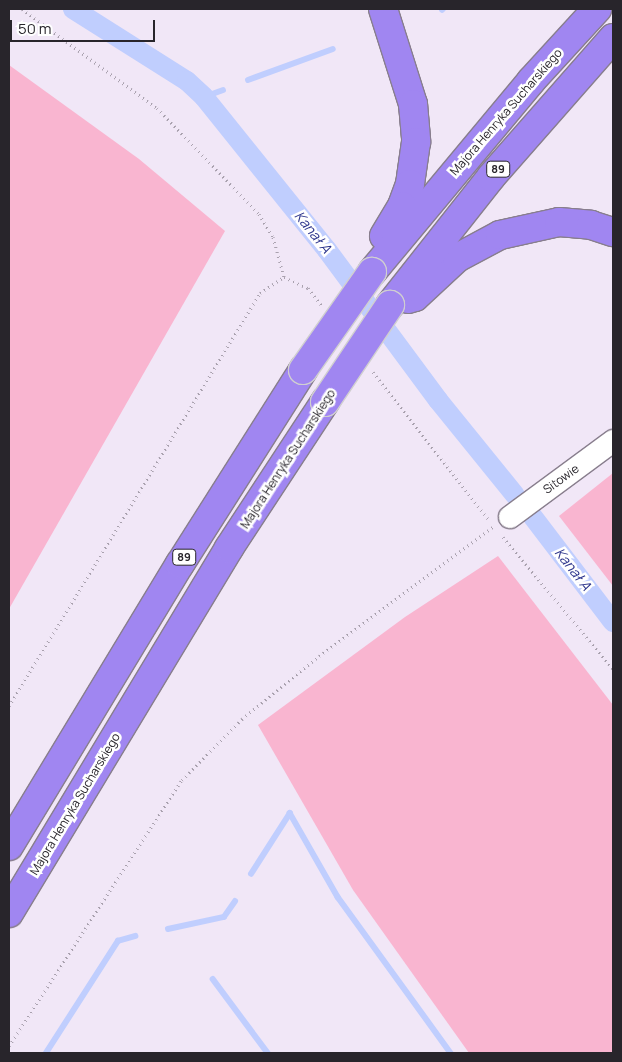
<!DOCTYPE html>
<meta charset="utf-8">
<style>
body{margin:0}
#map{position:relative;width:622px;height:1062px;overflow:hidden;background:#f1e7f7;font-family:Manrope,sans-serif}
div>[style]{position:absolute}
[style*='--x']{left:calc(var(--x)*1px);top:calc(var(--y)*1px);width:calc(var(--w)*1px);rotate:calc(var(--a)*1deg)}
.green>*{inset:0;background:#f9b5d0}
.stream>*{height:5.5px;margin:-2.75px;padding:0 2.75px;transform-origin:2.75px;border-radius:2.75px;background:#c0cefe}
.canal>*{height:20px;margin:-10px;padding:0 10px;transform-origin:10px;border-radius:10px;background:#c0cefe}
.path>*{height:3px;margin-top:-1.5px;transform-origin:0;background:repeating-linear-gradient(90deg,#a9a1ae 0 1px,transparent 0 5px)}
.roads{filter:drop-shadow(1px 0 #887e8d) drop-shadow(-1px 0 #887e8d) drop-shadow(0 1px #887e8d) drop-shadow(0 -1px #887e8d)}
.street>*{height:22px;margin:-11px;padding:0 11px;transform-origin:11px;border-radius:11px;background:#fff}
.highway>*{height:28px;margin:-14px;padding:0 14px;transform-origin:14px;border-radius:14px;background:#a086f1}
.bridges{filter:drop-shadow(1px 0 #d0cfd0) drop-shadow(-1px 0 #d0cfd0) drop-shadow(0 1px #d0cfd0) drop-shadow(0 -1px #d0cfd0)}
.highway-bridge>*{height:28px;margin:-14px;padding:0 14px;transform-origin:14px;border-radius:14px;background:#a086f1}
span{translate:-50% -50%;white-space:nowrap;text-align:center;line-height:1.15;-webkit-text-stroke:5px #fff;paint-order:stroke}
.shield-label span{padding:1px 4px;background:#fff;border:1px solid;border-radius:4px;-webkit-text-stroke-width:0}
.shield-label{font-size:11px;color:#28252b;font-weight:700}
.street-label{font-size:12px;color:#28252b}
.water-label{font-size:14px;color:#2b338b;font-style:italic}
.frame{position:absolute;inset:0;border:10px solid #28252b;pointer-events:none}
.scale{position:absolute;left:10px;top:20px;width:145px;height:22px;box-sizing:border-box;border:2px solid #28252b;border-top:0;padding-left:6px;font-size:15px;line-height:18px;white-space:nowrap;color:#28252b;-webkit-text-stroke:4px #fff;paint-order:stroke}
</style>
<div id="map">
<div class="green">
<i style="clip-path:polygon(9px 65px,139px 159px,225px 231px,9px 609px)"></i>
<i style="clip-path:polygon(613px 473px,613px 586px,559px 516px)"></i>
<i style="clip-path:polygon(498px 556px,613px 705px,613px 1053px,469px 1053px,353px 890px,258px 725px,405px 617px)"></i>
</div>
<div class="stream">
<i style="--x:442;--y:10;--w:1;--a:-45"></i>
<i style="--x:248;--y:80;--w:90;--a:-20"></i>
<i style="--x:204;--y:97;--w:20;--a:-20"></i>
<i style="--x:251;--y:874;--w:72;--a:-57.4"></i>
<i style="--x:290;--y:813;--w:97;--a:60.3"></i>
<i style="--x:338;--y:897;--w:193;--a:54.1"></i>
<i style="--x:168;--y:929;--w:57;--a:-12.1"></i>
<i style="--x:224;--y:917;--w:19;--a:-55"></i>
<i style="--x:213;--y:979;--w:92;--a:53.4"></i>
<i style="--x:46;--y:1053;--w:133;--a:-57.3"></i>
<i style="--x:118;--y:941;--w:18;--a:-16"></i>
</div>
<div class="canal">
<i style="--x:73;--y:9;--w:135;--a:32.3"></i>
<i style="--x:187;--y:81;--w:23;--a:43"></i>
<i style="--x:204;--y:97;--w:196;--a:51.2"></i>
<i style="--x:327;--y:250;--w:187;--a:53.5"></i>
<i style="--x:438;--y:400;--w:122;--a:51"></i>
<i style="--x:533;--y:517;--w:132;--a:52.7"></i>
</div>
<div class="path">
<i style="--x:22;--y:9;--w:167;--a:36.3"></i>
<i style="--x:157;--y:108;--w:147;--a:46.1"></i>
<i style="--x:259;--y:214;--w:27;--a:59"></i>
<i style="--x:273;--y:237;--w:41;--a:74.6"></i>
<i style="--x:284;--y:277;--w:26;--a:25"></i>
<i style="--x:308;--y:288;--w:23;--a:52"></i>
<i style="--x:373;--y:372;--w:189;--a:51.9"></i>
<i style="--x:503;--y:537;--w:172;--a:50.2"></i>
<i style="--x:9;--y:706;--w:483;--a:-58.7"></i>
<i style="--x:260;--y:293;--w:29;--a:-34"></i>
<i style="--x:9;--y:1046;--w:317;--a:-57"></i>
<i style="--x:182;--y:780;--w:86;--a:-45.5"></i>
<i style="--x:242;--y:719;--w:99;--a:-39.3"></i>
<i style="--x:319;--y:656;--w:217;--a:-36.6"></i>
</div>
<div class="roads">
<div class="street">
<i style="--x:510;--y:517;--w:128;--a:-36.4"></i>
</div>
<div class="highway">
<i style="--x:383;--y:9;--w:100;--a:72.5"></i>
<i style="--x:413;--y:104;--w:38;--a:85"></i>
<i style="--x:416;--y:142;--w:42;--a:98.1"></i>
<i style="--x:410;--y:184;--w:23;--a:110"></i>
<i style="--x:402;--y:206;--w:35;--a:121"></i>
<i style="--x:372;--y:272;--w:249;--a:-50.2"></i>
<i style="--x:531;--y:81;--w:98;--a:-47.5"></i>
<i style="--x:408;--y:299;--w:7;--a:-16"></i>
<i style="--x:415;--y:297;--w:57;--a:-42.9"></i>
<i style="--x:457;--y:258;--w:49;--a:-28.1"></i>
<i style="--x:500;--y:235;--w:60;--a:-12.4"></i>
<i style="--x:559;--y:222;--w:32;--a:5"></i>
<i style="--x:591;--y:225;--w:23;--a:18"></i>
<i style="--x:390;--y:305;--w:163;--a:-51.7"></i>
<i style="--x:491;--y:177;--w:185;--a:-48.7"></i>
<i style="--x:9;--y:846;--w:330;--a:-58.8"></i>
<i style="--x:180;--y:564;--w:230;--a:-57.6"></i>
<i style="--x:9;--y:913;--w:426;--a:-58.9"></i>
<i style="--x:229;--y:548;--w:175;--a:-56.7"></i>
</div>
</div>
<div class="bridges">
<div class="highway-bridge">
<i style="--x:303;--y:370;--w:120;--a:-54.9"></i>
<i style="--x:325;--y:402;--w:117;--a:-56.2"></i>
</div>
</div>
<div class="shield-label">
<span style="left:498px;top:169px">89</span>
<span style="left:184px;top:557px">89</span>
</div>
<div class="street-label">
<span style="left:506px;top:112px;rotate:-49deg">Majora Henryka Sucharskiego</span>
<span style="left:288px;top:459px;rotate:-57deg">Majora Henryka Sucharskiego</span>
<span style="left:561px;top:479px;rotate:-36deg">Sitowie</span>
<span style="left:75px;top:804px;rotate:-59deg">Majora Henryka Sucharskiego</span>
</div>
<div class="water-label">
<span style="left:313px;top:232px;rotate:51deg">Kanał A</span>
<span style="left:573px;top:569px;rotate:52deg">Kanał A</span>
</div>
<div class="frame"></div>
<div class="scale">50 m</div>
</div>
